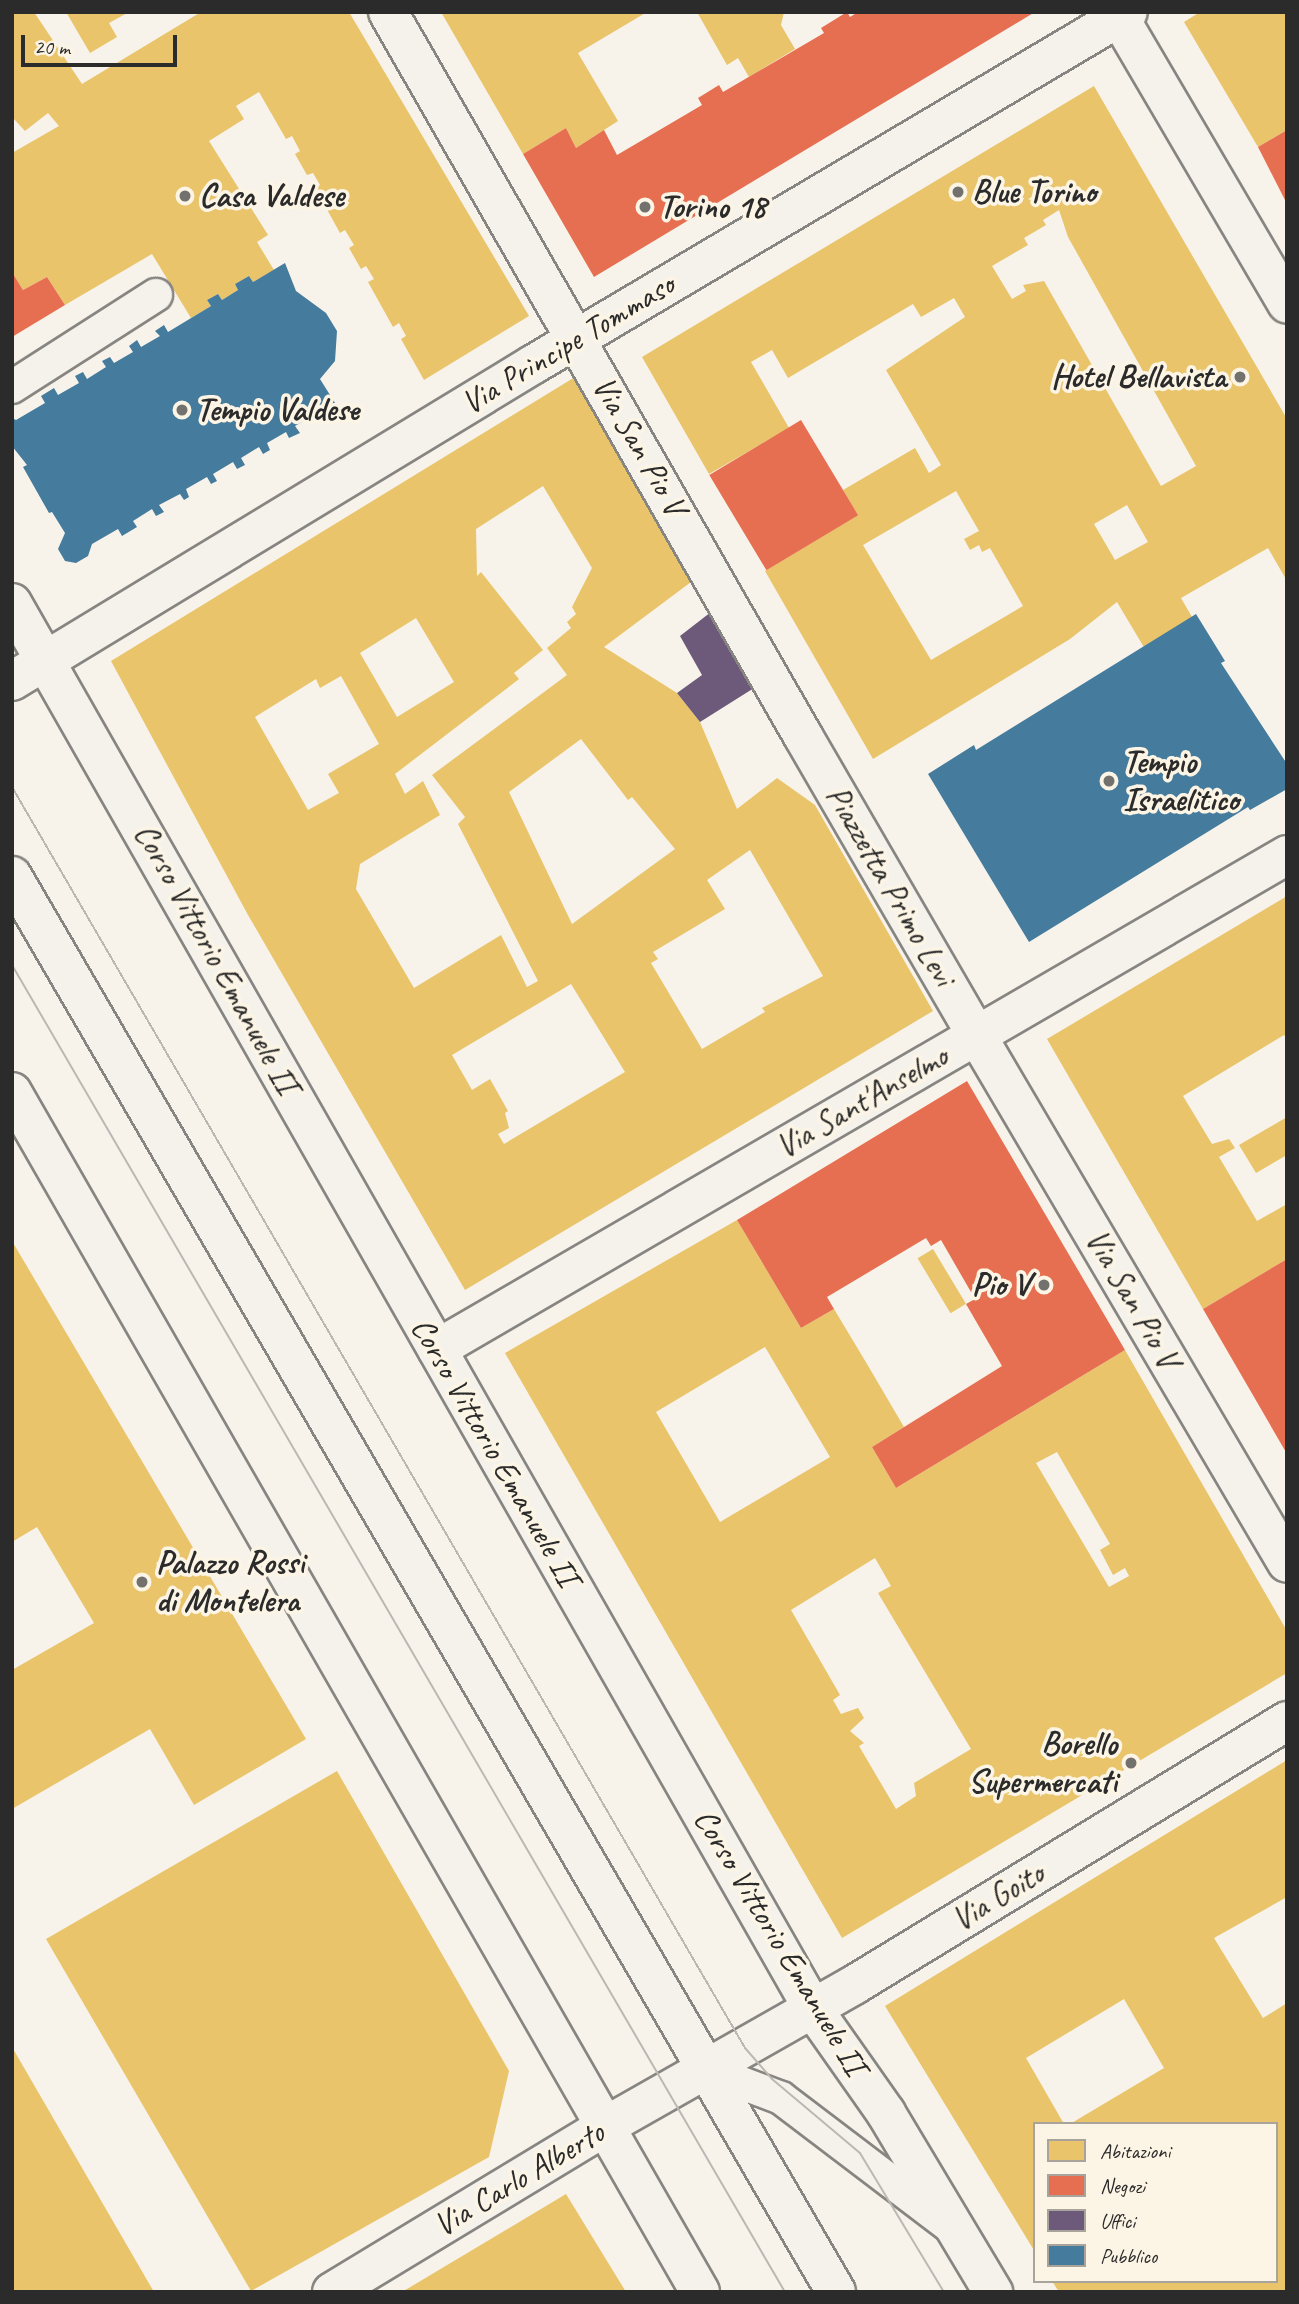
<!DOCTYPE html>
<style>
body{margin:0}
#map{position:relative;width:1299px;height:2304px;overflow:hidden;background:#f7f3ea;font-family:Caveat,sans-serif}
div>[style]{position:absolute}
[style*='--x']{left:calc(var(--x)*1px);top:calc(var(--y)*1px);width:calc(var(--w)*1px);rotate:calc(var(--a)*1deg)}
.homes>*{inset:0;background:#e9c46a;transform-origin:0 0}
.shops>*{inset:0;background:#e76f51;transform-origin:0 0}
.offices>*{inset:0;background:#6d597a}
.public>*{inset:0;background:#457b9d}
.roads{filter:drop-shadow(2px 0 #878581) drop-shadow(-2px 0 #878581) drop-shadow(0 2px #878581) drop-shadow(0 -2px #878581)}
.service>*{height:32px;margin:-16px;padding:0 16px;transform-origin:16px;border-radius:16px;background:#f5f2ec}
.pedestrian>*{height:38px;margin:-19px;padding:0 19px;transform-origin:19px;border-radius:19px;background:#f5f2ec}
.minor>*{height:38px;margin:-19px;padding:0 19px;transform-origin:19px;border-radius:19px;background:#f5f2ec}
.primary>*{height:38px;margin:-19px;padding:0 19px;transform-origin:19px;border-radius:19px;background:#f5f2ec}
.tram>*{height:2px;margin:-1px;padding:0 1px;transform-origin:1px;border-radius:1px;background:#bbb8b4}
.dots>*{width:19px;height:19px;translate:-50% -50%;box-sizing:border-box;border:4px solid #fcf5e5;border-radius:50%}
span{translate:-50% -50%;white-space:nowrap;text-align:center;line-height:1.15;-webkit-text-stroke:7px #fcf5e5;paint-order:stroke}
.poi-label{font-size:33px;color:#2b2b2b;font-weight:700}
.left{translate:0 -50%;text-align:left}
.right{translate:-100% -50%;text-align:right}
.street-label{font-size:33px;color:#2b2b2b}
.frame{position:absolute;inset:0;border:14px solid #2b2b2b;pointer-events:none}
.legend{position:absolute;left:1033px;top:2122px;width:245px;height:161px;box-sizing:border-box;background:#fcf5e5;border:2px solid #a8a49b;margin:0;padding:9px 12px;list-style:none;font-size:21px;color:#2b2b2b}
.legend li{display:flex;align-items:center;gap:14px;height:35px}
.legend b{width:35px;border:2px solid #a8a49b}
.scale{position:absolute;left:21px;top:35px;width:156px;height:32px;box-sizing:border-box;border:4px solid #2b2b2b;border-top:0;padding-left:9px;font-size:21px;line-height:24px;white-space:nowrap;color:#2b2b2b;-webkit-text-stroke:5px #fcf5e5;paint-order:stroke}
</style>
<div id="map">
<div class="homes">
<i style="clip-path:polygon(12px 12px,34px 12px,82px 84px,201px 12px,349px 12px,529px 316px,424px 380px,401px 339px,406px 336px,399px 323px,393px 327px,368px 282px,374px 279px,366px 266px,361px 269px,349px 248px,354px 245px,345px 230px,340px 233px,315px 188px,320px 185px,313px 173px,307px 175px,295px 154px,300px 151px,292px 136px,286px 139px,259px 92px,236px 106px,244px 119px,209px 141px,268px 235px,257px 242px,274px 270px,253px 282px,249px 276px,235px 284px,238px 290px,222px 300px,218px 294px,207px 300px,211px 306px,191px 318px,152px 254px,65px 305px,47px 277px,23px 290px,12px 272px,12px 153px,59px 126px,48px 113px,25px 131px,12px 117px)"></i>
<i style="clip-path:polygon(66px 12px,129px 12px,109px 23px,117px 37px,90px 53px)"></i>
<i style="clip-path:polygon(441px 12px,647px 12px,578px 53px,618px 121px,576px 148px,566px 128px,523px 154px)"></i>
<i style="clip-path:polygon(697px 12px,784px 12px,781px 25px,795px 49px,749px 77px,738px 58px,727px 65px)"></i>
<i style="clip-path:polygon(1200px 12px,1287px 12px,1287px 130px,1258px 147px,1184px 22px)"></i>
<i style="clip-path:polygon(evenodd,1094px 86px,1287px 419px,1287px 581px,1268px 548px,1181px 598px,1192px 617px,1145px 649px,1117px 602px,1070px 639px,873px 759px,765px 571px,858px 515px,843px 490px,915px 448px,929px 473px,941px 465px,886px 370px,965px 317px,954px 298px,921px 317px,913px 304px,788px 378px,772px 350px,751px 362px,789px 428px,709px 474px,642px 357px,1094px 86px,1059px 210px,1068px 237px,1196px 466px,1161px 486px,1044px 281px,1023px 285px,1026px 291px,1012px 299px,992px 266px,1028px 245px,1024px 238px,1046px 225px,1043px 220px,1059px 210px,1094px 86px,956px 491px,979px 531px,964px 539px,970px 550px,979px 545px,982px 552px,990px 548px,1023px 606px,931px 660px,863px 545px,956px 491px,1094px 86px,1127px 505px,1148px 542px,1115px 560px,1094px 524px,1127px 505px)"></i>
<i style="clip-path:polygon(evenodd,575px 377px,691px 582px,604px 647px,677px 693px,700px 722px,737px 809px,777px 778px,815px 805px,933px 1011px,465px 1290px,248px 915px,111px 661px,575px 377px,543px 486px,592px 568px,572px 607px,576px 614px,567px 622px,571px 628px,547px 648px,567px 675px,432px 775px,465px 817px,458px 824px,538px 981px,527px 987px,501px 935px,414px 988px,356px 889px,360px 864px,440px 815px,423px 781px,405px 794px,395px 774px,519px 679px,514px 673px,543px 650px,481px 572px,477px 576px,476px 529px,543px 486px,575px 377px,416px 618px,454px 682px,397px 717px,360px 653px,416px 618px,575px 377px,341px 676px,379px 744px,328px 774px,339px 793px,308px 810px,255px 717px,316px 679px,320px 688px,341px 676px,575px 377px,581px 739px,628px 800px,632px 797px,675px 849px,572px 924px,509px 792px,581px 739px,575px 377px,750px 850px,823px 976px,762px 1008px,765px 1012px,702px 1049px,651px 963px,658px 959px,653px 952px,725px 909px,707px 880px,750px 850px,575px 377px,571px 984px,625px 1072px,504px 1144px,498px 1134px,509px 1128px,505px 1113px,508px 1111px,490px 1079px,472px 1090px,452px 1055px,571px 984px)"></i>
<i style="clip-path:polygon(1287px 896px,1287px 1039px,1284px 1035px,1183px 1096px,1212px 1144px,1229px 1139px,1235px 1148px,1219px 1157px,1257px 1221px,1287px 1204px,1287px 1259px,1203px 1309px,1047px 1039px)"></i>
<i style="clip-path:polygon(1287px 1117px,1287px 1155px,1256px 1173px,1239px 1145px)"></i>
<i style="clip-path:polygon(evenodd,737px 1220px,801px 1328px,834px 1309px,867px 1364px,904px 1427px,872px 1447px,896px 1488px,1125px 1350px,1287px 1631px,1287px 1673px,842px 1938px,505px 1353px,737px 1220px,765px 1347px,830px 1457px,720px 1522px,656px 1412px,765px 1347px,737px 1220px,1057px 1452px,1110px 1544px,1100px 1550px,1113px 1575px,1125px 1568px,1129px 1576px,1109px 1587px,1036px 1463px,1057px 1452px,737px 1220px,875px 1558px,891px 1586px,878px 1593px,971px 1749px,914px 1783px,916px 1796px,896px 1809px,859px 1746px,864px 1743px,850px 1731px,864px 1718px,858px 1708px,841px 1714px,833px 1700px,840px 1695px,791px 1610px,875px 1558px)"></i>
<i style="clip-path:polygon(12px 1241px,306px 1739px,194px 1805px,150px 1729px,12px 1809px,12px 1670px,94px 1623px,37px 1527px,12px 1542px)"></i>
<i style="left:933px;top:1249px;width:64px;height:18px;rotate:59deg"></i>
<i style="clip-path:polygon(1287px 1760px,1287px 1897px,1214px 1938px,1263px 2018px,1287px 2003px,1287px 2292px,1059px 2292px,1052px 2281px,1276px 2281px,1276px 2124px,1070px 2124px,1164px 2068px,1124px 1999px,1026px 2058px,1064px 2124px,1035px 2124px,1035px 2252px,885px 2006px)"></i>
<i style="clip-path:polygon(337px 1771px,509px 2071px,489px 2157px,251px 2291px,46px 1939px)"></i>
<i style="clip-path:polygon(12px 2047px,154px 2292px,12px 2292px)"></i>
<i style="clip-path:polygon(566px 2194px,626px 2292px,402px 2292px)"></i>
</div>
<div class="shops">
<i style="clip-path:polygon(847px 12px,850px 17px,858px 12px,1035px 12px,594px 277px,523px 154px,566px 128px,576px 148px,604px 130px,617px 155px,702px 105px,698px 98px,719px 85px,723px 92px,824px 33px,821px 28px)"></i>
<i style="clip-path:polygon(1287px 130px,1287px 204px,1258px 147px)"></i>
<i style="clip-path:polygon(12px 272px,23px 290px,47px 277px,65px 305px,12px 337px)"></i>
<i style="left:801px;top:420px;width:111px;height:107px;rotate:59deg"></i>
<i style="clip-path:polygon(967px 1081px,1125px 1350px,896px 1488px,872px 1447px,1002px 1366px,966px 1304px,975px 1299px,941px 1240px,931px 1246px,926px 1238px,827px 1297px,834px 1309px,801px 1328px,737px 1220px)"></i>
<i style="clip-path:polygon(1287px 1259px,1287px 1454px,1203px 1309px)"></i>
</div>
<div class="offices">
<i style="clip-path:polygon(711px 612px,754px 688px,700px 722px,677px 693px,702px 675px,680px 636px)"></i>
</div>
<div class="public">
<i style="clip-path:polygon(285px 263px,296px 291px,326px 313px,337px 331px,335px 361px,320px 379px,335px 403px,329px 406px,333px 413px,318px 422px,314px 415px,295px 426px,300px 433px,289px 438px,286px 432px,267px 443px,270px 450px,263px 454px,259px 447px,241px 458px,245px 465px,237px 469px,233px 462px,213px 474px,217px 481px,211px 484px,207px 477px,186px 489px,189px 497px,184px 500px,180px 494px,159px 505px,164px 512px,156px 516px,152px 509px,133px 521px,137px 527px,122px 536px,118px 529px,92px 544px,88px 556px,76px 563px,65px 561px,58px 549px,65px 533px,52px 512px,49px 513px,23px 467px,27px 465px,12px 446px,12px 418px,16px 420px,45px 403px,41px 396px,54px 388px,58px 395px,79px 383px,75px 376px,83px 372px,87px 379px,106px 367px,102px 361px,110px 357px,114px 363px,133px 352px,129px 346px,137px 340px,141px 347px,160px 336px,155px 331px,164px 325px,168px 332px,211px 306px,207px 300px,218px 294px,222px 300px,238px 290px,235px 284px,249px 276px,253px 282px)"></i>
<i style="clip-path:polygon(1196px 614px,1225px 661px,1221px 663px,1287px 764px,1287px 789px,1250px 810px,1248px 807px,1029px 942px,928px 774px,974px 745px,976px 750px)"></i>
</div>
<div class="roads">
<div class="service">
<i style="--x:12;--y:387;--w:171;--a:-32.6"></i>
<i style="--x:707;--y:2070;--w:79;--a:20.7"></i>
<i style="--x:781;--y:2098;--w:215;--a:37.2"></i>
</div>
<div class="pedestrian">
<i style="--x:803;--y:736;--w:347;--a:59.9"></i>
</div>
<div class="minor">
<i style="--x:388;--y:12;--w:835;--a:60.18"></i>
<i style="--x:1116;--y:12;--w:338;--a:59.6"></i>
<i style="--x:12;--y:603;--w:1618;--a:60.33"></i>
<i style="--x:813;--y:2009;--w:127;--a:54.9"></i>
<i style="--x:886;--y:2113;--w:209;--a:59.1"></i>
<i style="--x:12;--y:681;--w:611;--a:-31.27"></i>
<i style="--x:534;--y:364;--w:690;--a:-30.65"></i>
<i style="--x:977;--y:1036;--w:611;--a:59.53"></i>
<i style="--x:12;--y:1092;--w:1383;--a:60.17"></i>
<i style="--x:437;--y:1349;--w:983;--a:-30.16"></i>
<i style="--x:332;--y:2292;--w:318;--a:-31.2"></i>
<i style="--x:604;--y:2127;--w:288;--a:-29.6"></i>
<i style="--x:854;--y:1985;--w:507;--a:-31.37"></i>
</div>
<div class="primary">
<i style="--x:12;--y:876;--w:1638;--a:59.8"></i>
</div>
</div>
<div class="tram">
<i style="--x:12;--y:787;--w:1459;--a:59.83"></i>
<i style="--x:745;--y:2048;--w:41;--a:48.9"></i>
<i style="--x:772;--y:2079;--w:115;--a:40.1"></i>
<i style="--x:860;--y:2153;--w:162;--a:58.9"></i>
<i style="--x:12;--y:965;--w:1536;--a:59.78"></i>
</div>
<div class="dots">
<i style="left:958px;top:192px;background:#72716e"></i>
<i style="left:185px;top:196px;background:#72716e"></i>
<i style="left:645px;top:207px;background:#72716e"></i>
<i style="left:1240px;top:377px;background:#72716e"></i>
<i style="left:182px;top:410px;background:#72716e"></i>
<i style="left:1109px;top:781px;background:#72716e"></i>
<i style="left:1044px;top:1285px;background:#72716e"></i>
<i style="left:142px;top:1582px;background:#72716e"></i>
<i style="left:1131px;top:1763px;background:#72716e"></i>
</div>
<div class="poi-label">
<span class="left" style="left:972px;top:192px">Blue Torino</span>
<span class="left" style="left:199px;top:196px">Casa Valdese</span>
<span class="left" style="left:659px;top:207px">Torino 18</span>
<span class="right" style="left:1226px;top:377px">Hotel Bellavista</span>
<span class="left" style="left:196px;top:410px">Tempio Valdese</span>
<span class="left" style="left:1123px;top:781px">Tempio<br>Israelitico</span>
<span class="right" style="left:1030px;top:1285px">Pio V</span>
<span class="left" style="left:156px;top:1582px">Palazzo Rossi<br>di Montelera</span>
<span class="right" style="left:1117px;top:1763px">Borello<br>Supermercati</span>
</div>
<div class="street-label">
<span style="left:568px;top:344px;rotate:-31deg">Via Principe Tommaso</span>
<span style="left:639px;top:446px;rotate:60deg">Via San Pio V</span>
<span style="left:890px;top:886px;rotate:60deg">Piazzetta Primo Levi</span>
<span style="left:216px;top:959px;rotate:61deg">Corso Vittorio Emanuele II</span>
<span style="left:862px;top:1102px;rotate:-30deg">Via Sant'Anselmo</span>
<span style="left:1132px;top:1299px;rotate:60deg">Via San Pio V</span>
<span style="left:495px;top:1452px;rotate:60deg">Corso Vittorio Emanuele II</span>
<span style="left:998px;top:1897px;rotate:-31deg">Via Goito</span>
<span style="left:780px;top:1942px;rotate:59deg">Corso Vittorio Emanuele II</span>
<span style="left:519px;top:2179px;rotate:-31deg">Via Carlo Alberto</span>
</div>
<div class="frame"></div>
<ul class="legend">
<li><b style="height:19px;background:#e9c46a"></b>Abitazioni</li>
<li><b style="height:19px;background:#e76f51"></b>Negozi</li>
<li><b style="height:19px;background:#6d597a"></b>Uffici</li>
<li><b style="height:19px;background:#457b9d"></b>Pubblico</li>
</ul>
<div class="scale">20 m</div>
</div>
